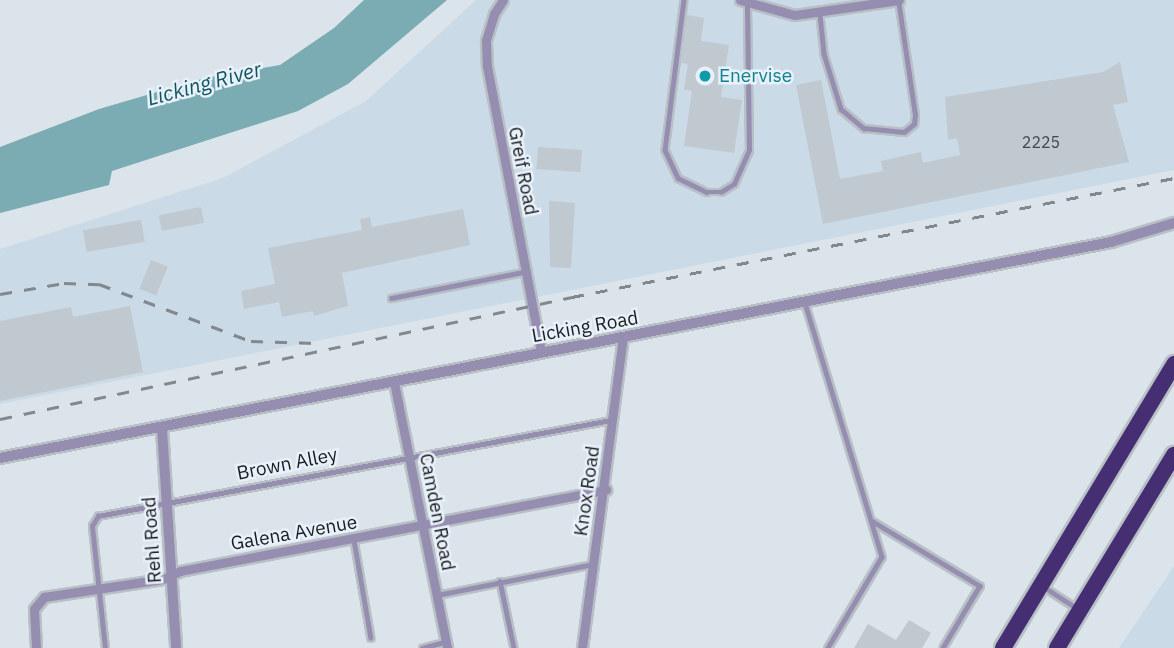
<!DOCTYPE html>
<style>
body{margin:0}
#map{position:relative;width:1174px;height:648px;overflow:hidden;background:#dbe4eb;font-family:"IBM Plex Sans",sans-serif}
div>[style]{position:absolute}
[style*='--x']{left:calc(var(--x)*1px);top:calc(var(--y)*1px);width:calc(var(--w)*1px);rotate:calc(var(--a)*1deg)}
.built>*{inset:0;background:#cbdae7}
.water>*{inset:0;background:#7bacb4}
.building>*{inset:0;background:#c0c8d0;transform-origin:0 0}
.roads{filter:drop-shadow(2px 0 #b8c0c6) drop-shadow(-2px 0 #b8c0c6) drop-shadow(0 2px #b8c0c6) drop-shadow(0 -2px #b8c0c6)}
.service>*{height:4.5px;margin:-2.25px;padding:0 2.25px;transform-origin:2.25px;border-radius:2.25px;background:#968eb1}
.minor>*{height:9px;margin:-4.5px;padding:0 4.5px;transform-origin:4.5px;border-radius:4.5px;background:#968eb1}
.tertiary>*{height:10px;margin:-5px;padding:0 5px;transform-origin:5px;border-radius:5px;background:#968eb1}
.motorway>*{height:16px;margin:-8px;padding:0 8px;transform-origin:8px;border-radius:8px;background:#452e72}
.rail>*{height:2.5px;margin-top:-1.25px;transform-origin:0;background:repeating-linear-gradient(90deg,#82888d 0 12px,transparent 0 24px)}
.dots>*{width:19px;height:19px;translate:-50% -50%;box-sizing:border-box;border:4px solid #e8f1f9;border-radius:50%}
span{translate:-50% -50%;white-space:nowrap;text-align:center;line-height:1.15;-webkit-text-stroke:5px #e8f1f9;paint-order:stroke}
.number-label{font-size:16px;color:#44484c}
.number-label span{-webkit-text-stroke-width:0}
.culture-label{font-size:19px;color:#0d838f}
.left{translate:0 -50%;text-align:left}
.street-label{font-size:19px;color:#1a1d20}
.water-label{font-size:21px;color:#0e565f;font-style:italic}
</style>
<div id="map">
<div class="built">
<i style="clip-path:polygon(476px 0,1174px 0,1174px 170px,0 404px,0 249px,223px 178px,366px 101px)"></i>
<i style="clip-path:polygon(1174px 566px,1174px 648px,1119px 648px)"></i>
</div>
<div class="water">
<i style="clip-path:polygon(364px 0,447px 0,348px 84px,298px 111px,112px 171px,109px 185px,0 213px,0 147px,99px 109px,205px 78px,280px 65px,334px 28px)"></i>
</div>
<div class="building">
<i style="clip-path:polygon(687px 15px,704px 18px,701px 41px,729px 45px,721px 97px,742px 100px,734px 153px,684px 146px,692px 91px,684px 89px,688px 64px,681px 63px)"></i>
<i style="clip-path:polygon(1120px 62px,1128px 102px,1113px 105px,1129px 162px,823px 224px,796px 85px,821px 80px,840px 179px,883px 171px,881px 161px,903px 156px,921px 152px,923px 163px,960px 155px,957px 138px,948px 140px,945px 97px,1103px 72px)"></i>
<i style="left:538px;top:147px;width:44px;height:22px;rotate:4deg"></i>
<i style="clip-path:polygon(549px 201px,575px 203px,571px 268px,550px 267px)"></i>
<i style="left:201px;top:207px;width:16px;height:43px;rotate:79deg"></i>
<i style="clip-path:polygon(463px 209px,470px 245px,342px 273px,348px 306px,314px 316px,313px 311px,282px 317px,279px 302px,244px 309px,241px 291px,275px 284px,268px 248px,362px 230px,360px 219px,370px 217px,372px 227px)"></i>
<i style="left:141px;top:220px;width:22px;height:59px;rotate:80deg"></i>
<i style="left:151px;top:260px;width:18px;height:31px;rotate:22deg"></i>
<i style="clip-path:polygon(130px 306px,143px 372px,0 401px,0 321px,71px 307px,73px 317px)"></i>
<i style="clip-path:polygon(909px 620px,931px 633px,922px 648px,854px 648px,868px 624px,896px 640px)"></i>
</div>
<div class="roads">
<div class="service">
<i style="--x:684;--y:0;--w:151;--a:97.2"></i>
<i style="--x:665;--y:150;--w:31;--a:65"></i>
<i style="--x:678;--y:178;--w:32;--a:26"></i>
<i style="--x:707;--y:192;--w:14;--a:0"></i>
<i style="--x:721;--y:192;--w:15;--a:-32"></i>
<i style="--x:734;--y:184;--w:37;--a:-66"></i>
<i style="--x:749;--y:150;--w:146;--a:-90.8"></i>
<i style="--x:820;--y:15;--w:39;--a:84"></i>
<i style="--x:824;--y:54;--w:58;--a:72.8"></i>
<i style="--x:841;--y:109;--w:30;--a:40"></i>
<i style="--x:864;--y:128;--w:40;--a:5.7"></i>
<i style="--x:904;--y:132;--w:13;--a:-39"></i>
<i style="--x:914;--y:124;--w:9;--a:-84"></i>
<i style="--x:915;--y:115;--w:116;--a:-98.4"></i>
<i style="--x:391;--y:298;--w:136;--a:-11.1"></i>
<i style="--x:805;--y:303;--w:265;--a:73.1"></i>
<i style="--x:882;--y:557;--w:106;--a:120.7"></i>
<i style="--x:872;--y:521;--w:126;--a:31"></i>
<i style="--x:980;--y:586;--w:72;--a:120.8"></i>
<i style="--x:354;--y:540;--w:99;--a:80.2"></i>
<i style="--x:500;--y:581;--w:68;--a:78.2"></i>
<i style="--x:1044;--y:587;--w:40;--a:32.9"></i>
<i style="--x:437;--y:595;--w:159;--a:-11.2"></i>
<i style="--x:105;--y:648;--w:123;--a:-96.1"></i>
<i style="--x:92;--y:526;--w:12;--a:-59"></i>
<i style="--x:98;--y:516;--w:522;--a:-10.6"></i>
<i style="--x:422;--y:648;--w:23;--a:-15"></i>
</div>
<div class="minor">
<i style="--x:503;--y:0;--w:17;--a:123"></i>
<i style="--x:494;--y:14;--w:28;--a:107"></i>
<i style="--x:486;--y:41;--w:25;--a:88"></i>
<i style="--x:487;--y:66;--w:291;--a:79.3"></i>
<i style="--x:740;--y:0;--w:57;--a:15.3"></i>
<i style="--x:795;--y:15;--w:105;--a:-8.2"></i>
<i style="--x:394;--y:382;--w:271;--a:78.7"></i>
<i style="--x:36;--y:648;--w:39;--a:-93"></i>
<i style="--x:34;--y:609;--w:16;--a:-50"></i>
<i style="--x:44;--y:597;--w:120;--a:-8.6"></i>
<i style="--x:163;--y:579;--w:19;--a:-25"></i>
<i style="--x:180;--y:571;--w:434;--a:-10.8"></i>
<i style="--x:582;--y:648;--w:313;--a:-82.5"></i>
</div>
<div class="tertiary">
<i style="--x:162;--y:429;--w:219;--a:86.3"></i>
<i style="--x:0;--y:458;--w:1132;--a:-11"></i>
<i style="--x:1111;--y:242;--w:66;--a:-16.8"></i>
</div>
<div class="motorway">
<i style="--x:1003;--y:648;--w:332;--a:-58.9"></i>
<i style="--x:1057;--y:648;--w:226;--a:-58.8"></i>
</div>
</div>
<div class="rail">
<i style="--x:0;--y:294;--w:65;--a:-9.8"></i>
<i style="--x:64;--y:283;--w:35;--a:2"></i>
<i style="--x:99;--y:284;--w:162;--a:20.6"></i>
<i style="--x:251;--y:341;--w:65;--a:1.8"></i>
<i style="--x:0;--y:419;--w:585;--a:-12.04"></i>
<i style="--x:572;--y:297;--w:614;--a:-11.18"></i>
</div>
<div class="dots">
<i style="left:705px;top:76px;background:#0f9aa8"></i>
</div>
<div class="number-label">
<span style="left:1041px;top:142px">2225</span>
</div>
<div class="culture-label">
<span class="left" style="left:719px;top:76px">Enervise</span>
</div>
<div class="street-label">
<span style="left:523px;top:171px;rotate:79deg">Greif Road</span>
<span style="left:585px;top:327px;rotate:-10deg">Licking Road</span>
<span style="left:287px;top:464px;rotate:-11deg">Brown Alley</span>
<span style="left:587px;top:491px;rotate:-82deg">Knox Road</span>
<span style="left:437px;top:512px;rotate:79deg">Camden Road</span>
<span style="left:294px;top:533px;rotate:-10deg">Galena Avenue</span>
<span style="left:152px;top:540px;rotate:-94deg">Rehl Road</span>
</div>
<div class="water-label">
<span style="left:204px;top:83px;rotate:-15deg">Licking River</span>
</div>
</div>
